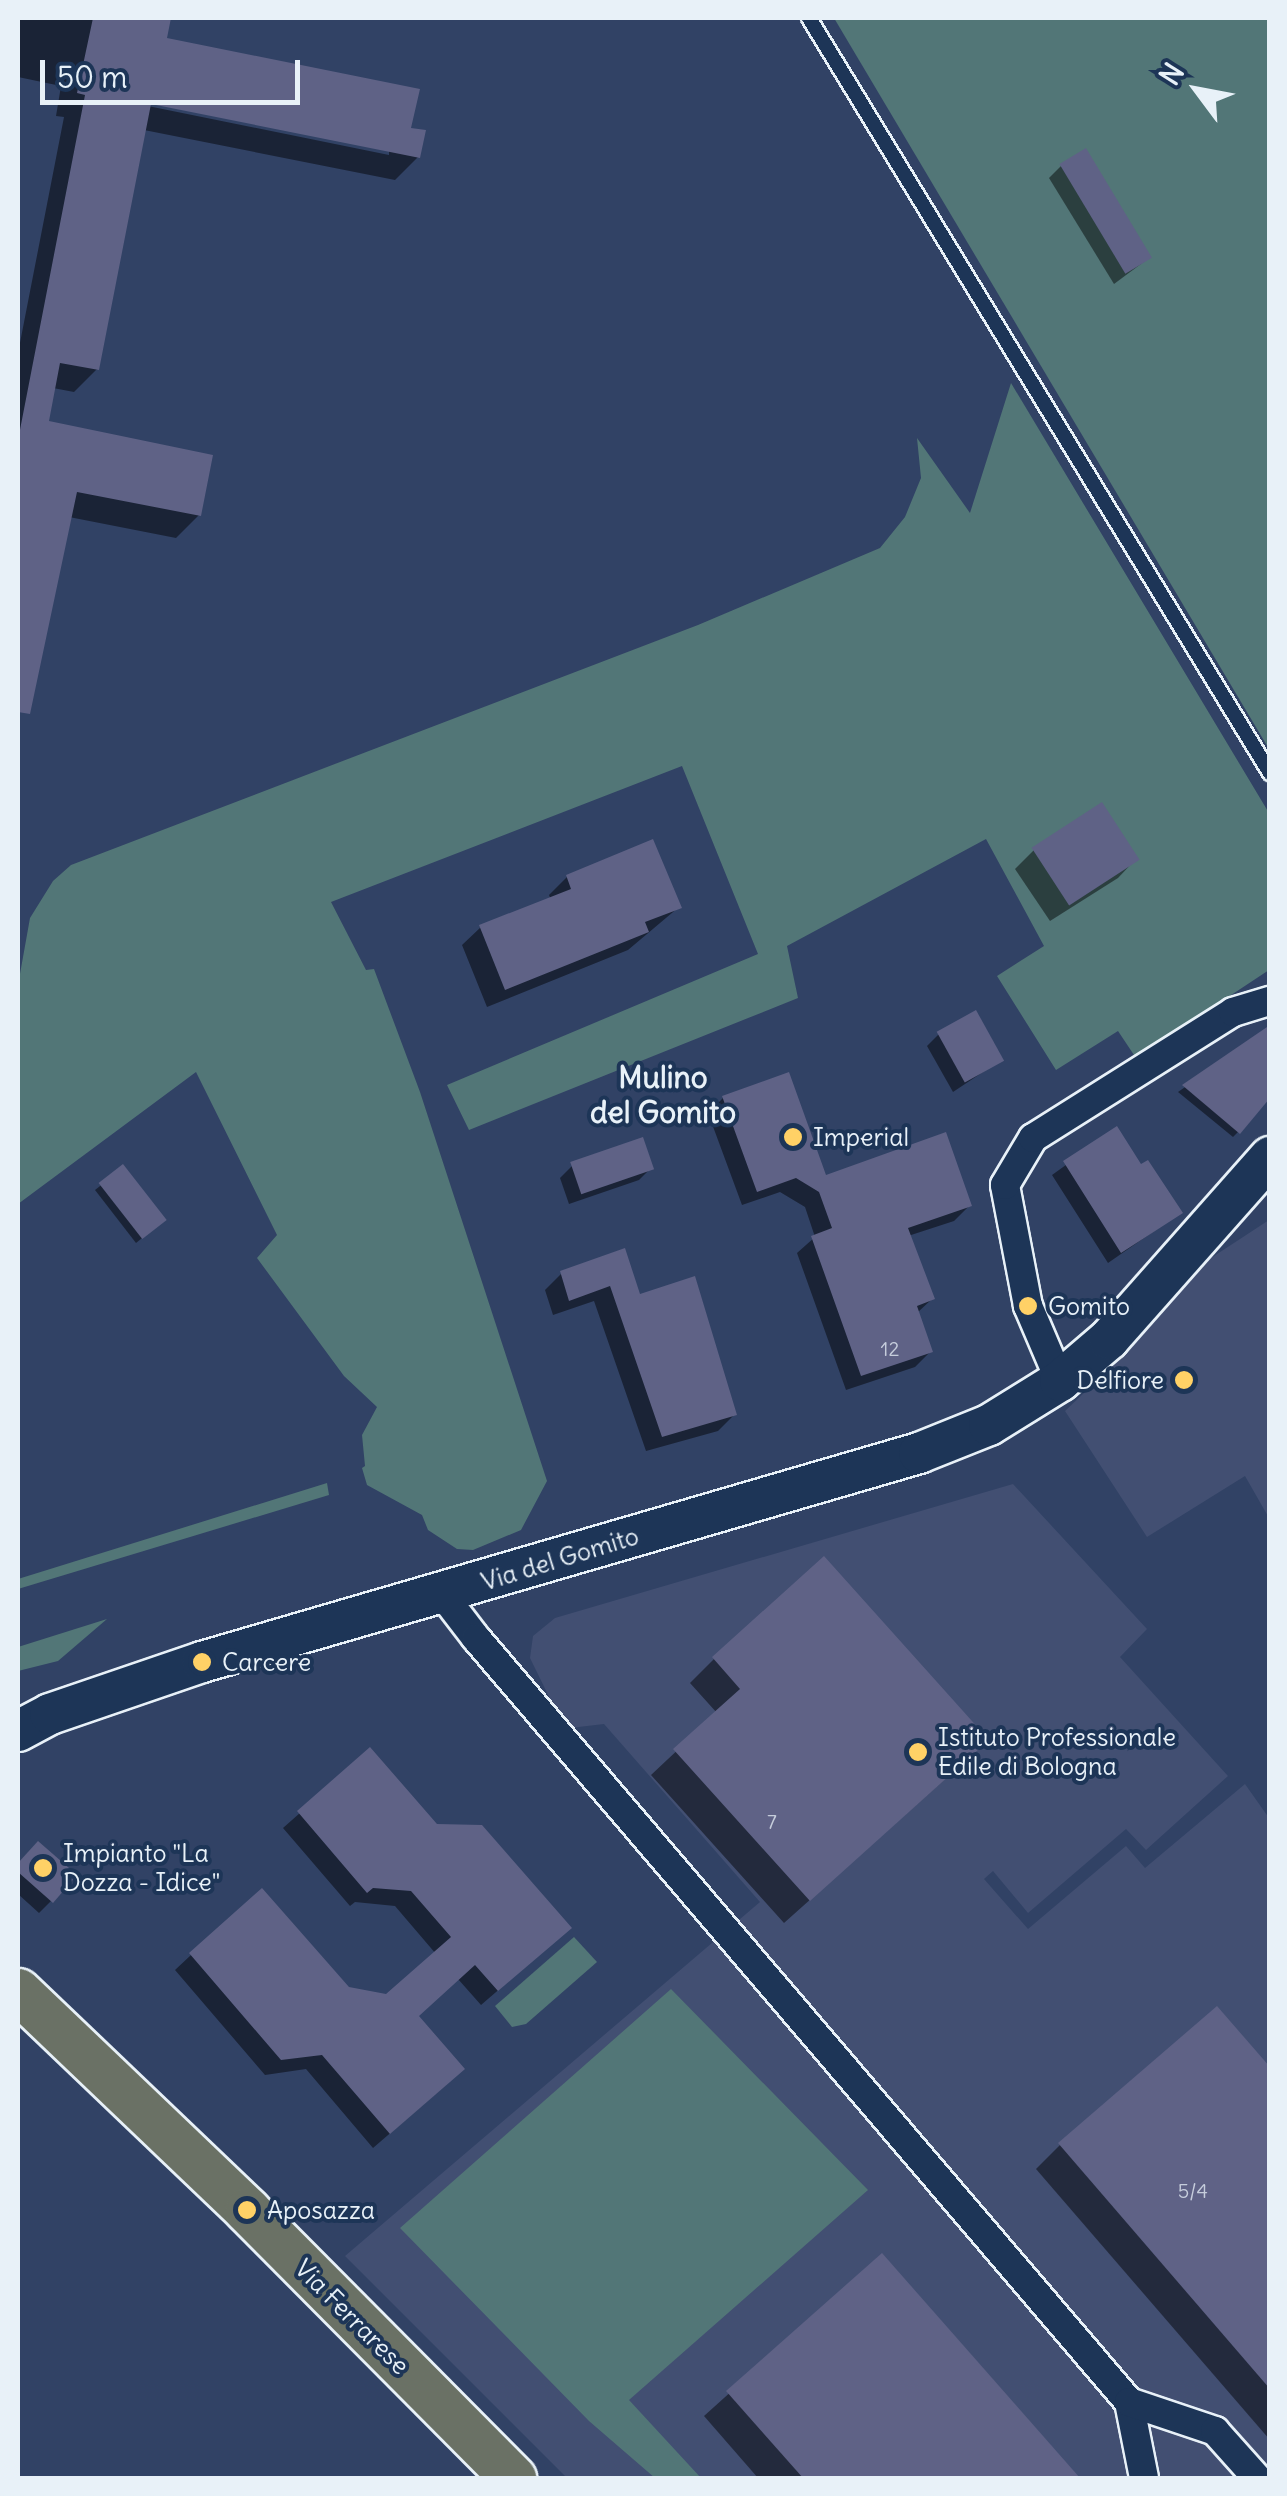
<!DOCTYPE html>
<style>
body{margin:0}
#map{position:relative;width:1287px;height:2496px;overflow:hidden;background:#314265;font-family:Delius,sans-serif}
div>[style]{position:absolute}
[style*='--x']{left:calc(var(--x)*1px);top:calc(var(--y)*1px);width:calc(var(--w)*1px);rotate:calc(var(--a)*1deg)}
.built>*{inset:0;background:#424f72}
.green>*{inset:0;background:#527677}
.shadow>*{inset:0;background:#0007}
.building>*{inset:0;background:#5f6286;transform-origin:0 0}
.roads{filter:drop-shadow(2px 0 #e8f1f8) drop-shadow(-2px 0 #e8f1f8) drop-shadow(0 2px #e8f1f8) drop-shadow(0 -2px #e8f1f8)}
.lane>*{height:14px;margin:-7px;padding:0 7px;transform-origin:7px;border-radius:7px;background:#1d3557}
.street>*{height:28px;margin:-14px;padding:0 14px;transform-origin:14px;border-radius:14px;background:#1d3557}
.secondary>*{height:40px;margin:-20px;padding:0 20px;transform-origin:20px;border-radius:20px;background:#1d3557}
.primary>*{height:45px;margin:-22.5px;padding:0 22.5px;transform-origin:22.5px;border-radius:22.5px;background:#6a7165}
.dots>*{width:28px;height:28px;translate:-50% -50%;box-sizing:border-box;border:5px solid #1d3557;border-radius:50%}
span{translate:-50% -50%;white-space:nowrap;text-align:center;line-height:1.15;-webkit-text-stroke:8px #1d3557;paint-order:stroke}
.number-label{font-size:20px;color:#c6cddc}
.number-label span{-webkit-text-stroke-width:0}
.poi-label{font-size:25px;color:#e8f1f8}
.left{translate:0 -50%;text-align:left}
.right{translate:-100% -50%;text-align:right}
.street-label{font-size:25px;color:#e8f1f8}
.quarter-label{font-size:30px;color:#e8f1f8;font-weight:700}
.frame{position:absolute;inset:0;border:20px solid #e8f1f8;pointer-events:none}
.north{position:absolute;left:1147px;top:40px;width:100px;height:100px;-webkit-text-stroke:8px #1d3557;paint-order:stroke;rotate:302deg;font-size:28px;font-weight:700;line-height:40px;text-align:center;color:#e8f1f8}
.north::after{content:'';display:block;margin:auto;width:35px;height:45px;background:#e8f1f8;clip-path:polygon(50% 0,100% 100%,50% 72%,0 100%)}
.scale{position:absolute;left:40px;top:60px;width:260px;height:45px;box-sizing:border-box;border:5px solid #e8f1f8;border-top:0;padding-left:12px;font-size:30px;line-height:35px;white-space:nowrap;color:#e8f1f8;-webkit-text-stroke:8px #1d3557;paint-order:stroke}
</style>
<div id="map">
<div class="built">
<i style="clip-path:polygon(1269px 1220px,1269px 1518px,1245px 1476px,1147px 1537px,1065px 1411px,1130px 1349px,1211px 1258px)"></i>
<i style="clip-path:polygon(1013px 1484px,1147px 1629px,1120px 1657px,1228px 1776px,1146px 1850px,1126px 1829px,1028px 1913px,993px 1871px,984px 1879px,1028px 1929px,1126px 1846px,1145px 1868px,1245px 1784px,1269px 1818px,1269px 2478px,567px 2478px,345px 2256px,760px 1902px,604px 1724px,570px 1728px,553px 1705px,530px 1658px,533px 1636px,555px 1618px)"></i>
</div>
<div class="green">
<i style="clip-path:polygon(834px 18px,1269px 18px,1269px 749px,941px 198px)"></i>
<i style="clip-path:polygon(1011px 383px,1269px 813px,1269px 970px,1136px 1058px,1118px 1031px,1056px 1070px,997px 976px,1044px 946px,986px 839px,787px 946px,798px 998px,469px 1130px,447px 1085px,758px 954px,682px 766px,331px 902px,366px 970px,374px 969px,420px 1092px,547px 1481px,521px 1530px,473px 1550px,457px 1549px,428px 1530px,422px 1515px,367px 1485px,362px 1468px,365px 1466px,362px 1435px,377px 1407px,344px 1376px,257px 1258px,277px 1235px,196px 1072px,18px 1204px,18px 985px,30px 918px,53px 881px,71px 865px,698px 625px,880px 548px,905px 517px,921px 478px,917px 438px,970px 513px)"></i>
<i style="clip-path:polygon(327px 1483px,329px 1495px,18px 1589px,18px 1579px)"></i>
<i style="clip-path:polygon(107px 1619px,58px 1661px,18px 1671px,18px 1647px)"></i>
<i style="clip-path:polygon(574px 1937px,597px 1962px,526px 2024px,512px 2027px,495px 2006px)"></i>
<i style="clip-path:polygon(671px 1989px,868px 2190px,629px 2400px,701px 2478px,655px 2478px,589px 2421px,400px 2228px)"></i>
</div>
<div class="shadow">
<i style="clip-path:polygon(evenodd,18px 18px,169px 18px,164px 40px,408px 130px,418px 157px,395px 180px,144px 130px,97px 369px,74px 392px,53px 388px,47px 423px,199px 515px,176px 538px,69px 517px,38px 666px,18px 686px,18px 353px,64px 117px,56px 116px,61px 86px,18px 77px,18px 18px,139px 100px,389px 150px,389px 155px,138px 104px,139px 100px)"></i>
<i style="clip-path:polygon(1061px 166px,1149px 258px,1114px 284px,1049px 178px)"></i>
<i style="clip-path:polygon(1034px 850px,1136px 859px,1118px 878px,1050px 921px,1015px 869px)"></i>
<i style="clip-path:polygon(567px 877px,679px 907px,628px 950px,487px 1007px,462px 945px,481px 927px,551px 900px,549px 895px)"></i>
<i style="clip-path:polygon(939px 1034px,1001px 1060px,953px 1092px,927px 1046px)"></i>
<i style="clip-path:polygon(1261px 1034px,1238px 1132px,1233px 1137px,1178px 1092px)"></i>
<i style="clip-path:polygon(723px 1098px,824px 1179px,969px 1206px,954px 1221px,908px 1236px,932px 1299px,917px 1313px,930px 1352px,915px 1367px,846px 1390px,797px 1253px,815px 1237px,805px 1207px,780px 1192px,742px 1205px,708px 1113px)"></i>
<i style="clip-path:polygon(1116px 1129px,1141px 1167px,1180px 1213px,1108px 1263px,1052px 1175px)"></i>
<i style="clip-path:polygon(572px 1166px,651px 1168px,639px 1180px,569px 1204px,560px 1178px)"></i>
<i style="clip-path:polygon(123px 1168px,158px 1225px,136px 1243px,95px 1190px)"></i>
<i style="clip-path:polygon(624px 1252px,639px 1297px,734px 1415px,718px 1431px,646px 1451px,594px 1301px,553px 1315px,545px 1290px,561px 1274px)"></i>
<i style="clip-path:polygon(714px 1659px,962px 1764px,784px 1923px,651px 1775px,717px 1713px,690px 1683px)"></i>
<i style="clip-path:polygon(370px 1751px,436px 1826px,553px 1943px,481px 2005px,458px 1979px,416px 2017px,446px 2085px,373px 2148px,306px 2069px,265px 2075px,175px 1970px,191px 1955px,386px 1997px,436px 1954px,395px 1906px,355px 1902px,350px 1906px,283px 1828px)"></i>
<i style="clip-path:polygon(38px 1844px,51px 1901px,39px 1913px,18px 1894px,18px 1866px)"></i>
<i style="clip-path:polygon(1270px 2071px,1270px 2440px,1036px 2169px,1060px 2145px)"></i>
<i style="clip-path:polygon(882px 2256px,1077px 2478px,758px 2478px,704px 2416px)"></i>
</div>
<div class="building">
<i style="clip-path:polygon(93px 18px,171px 18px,167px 38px,420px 89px,411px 128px,426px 130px,420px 158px,151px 104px,99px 370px,60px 363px,49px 421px,213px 455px,201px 516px,77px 492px,30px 714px,18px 712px,18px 440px,85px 95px,77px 93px)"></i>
<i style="left:1086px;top:148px;width:128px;height:31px;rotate:59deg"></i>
<i style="left:1102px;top:802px;width:69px;height:84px;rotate:57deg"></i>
<i style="clip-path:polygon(653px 839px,682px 908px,645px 922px,649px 932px,505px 990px,479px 925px,571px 889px,566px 875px)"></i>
<i style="left:976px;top:1010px;width:58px;height:45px;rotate:61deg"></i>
<i style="clip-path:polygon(1270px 1025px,1270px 1098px,1240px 1134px,1182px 1085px)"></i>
<i style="clip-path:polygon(789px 1072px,826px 1175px,946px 1132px,972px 1206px,908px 1228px,935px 1299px,917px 1306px,933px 1352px,861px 1376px,811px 1236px,832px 1228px,819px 1192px,796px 1178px,757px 1192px,722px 1096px)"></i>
<i style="clip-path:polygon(1117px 1126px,1141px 1164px,1148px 1160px,1183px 1213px,1121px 1253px,1063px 1161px)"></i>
<i style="left:643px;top:1137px;width:34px;height:77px;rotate:71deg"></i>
<i style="left:123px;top:1164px;width:71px;height:31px;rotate:52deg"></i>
<i style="clip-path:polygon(625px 1248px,640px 1294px,695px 1276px,737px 1415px,662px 1437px,610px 1286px,569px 1301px,560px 1271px)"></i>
<i style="clip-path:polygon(824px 1556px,989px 1740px,810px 1901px,673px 1749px,740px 1689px,712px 1657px)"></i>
<i style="clip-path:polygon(370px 1747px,437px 1824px,482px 1825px,572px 1928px,498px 1991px,475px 1965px,419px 2016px,465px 2069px,390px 2134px,322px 2055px,281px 2060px,189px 1953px,262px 1888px,349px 1987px,386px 1994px,451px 1937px,411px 1891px,373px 1888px,367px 1893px,297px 1811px)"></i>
<i style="clip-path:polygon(38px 1841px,77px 1875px,53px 1903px,18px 1872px,18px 1863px)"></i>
<i style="clip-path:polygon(1217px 2006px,1270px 2067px,1270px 2389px,1058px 2143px)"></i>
<i style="clip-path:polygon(882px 2253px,1080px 2478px,803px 2478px,726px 2391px)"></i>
</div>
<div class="roads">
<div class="lane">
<i style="--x:809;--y:18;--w:885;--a:58.59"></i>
</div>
<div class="street">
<i style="--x:1060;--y:1381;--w:82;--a:-113.1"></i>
<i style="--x:1028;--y:1306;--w:123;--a:-100.8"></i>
<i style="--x:1005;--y:1185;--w:55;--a:-59.2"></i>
<i style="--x:1033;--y:1138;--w:236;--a:-32.2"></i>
<i style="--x:1233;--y:1012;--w:39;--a:-17"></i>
<i style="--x:443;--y:1595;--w:54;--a:52.5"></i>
<i style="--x:476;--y:1638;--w:1005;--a:49.48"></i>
<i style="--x:1129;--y:2402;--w:77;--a:78.8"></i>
<i style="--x:1129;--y:2402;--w:91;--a:18.6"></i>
<i style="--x:1215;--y:2431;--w:63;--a:48.2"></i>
</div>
<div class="secondary">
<i style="--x:18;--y:1731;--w:36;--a:-28"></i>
<i style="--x:50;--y:1714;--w:161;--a:-18.9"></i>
<i style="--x:202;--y:1662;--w:747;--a:-16.25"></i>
<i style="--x:919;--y:1453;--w:75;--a:-21.8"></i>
<i style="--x:989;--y:1425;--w:84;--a:-31.8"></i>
<i style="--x:1060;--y:1381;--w:65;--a:-40.6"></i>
<i style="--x:1109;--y:1339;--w:243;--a:-48.5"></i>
</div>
<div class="primary">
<i style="--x:18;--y:1991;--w:317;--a:43.7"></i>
<i style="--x:247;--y:2210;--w:378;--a:45.2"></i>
</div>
</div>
<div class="dots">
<i style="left:793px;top:1137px;background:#ffd166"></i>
<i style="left:1028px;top:1306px;background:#ffd166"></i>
<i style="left:1184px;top:1380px;background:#ffd166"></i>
<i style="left:202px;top:1662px;background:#ffd166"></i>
<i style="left:918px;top:1752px;background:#ffd166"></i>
<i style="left:43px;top:1868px;background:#ffd166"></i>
<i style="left:247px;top:2210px;background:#ffd166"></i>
</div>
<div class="number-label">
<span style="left:890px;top:1348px">12</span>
<span style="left:772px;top:1821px">7</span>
<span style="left:1193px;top:2190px">5/4</span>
</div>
<div class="poi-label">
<span class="left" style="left:813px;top:1137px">Imperial</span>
<span class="left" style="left:1048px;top:1306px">Gomito</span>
<span class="right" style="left:1164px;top:1380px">Delfiore</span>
<span class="left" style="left:222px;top:1662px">Carcere</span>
<span class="left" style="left:938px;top:1752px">Istituto Professionale<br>Edile di Bologna</span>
<span class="left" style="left:63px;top:1868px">Impianto "La<br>Dozza - Idice"</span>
<span class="left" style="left:267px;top:2210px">Aposazza</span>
</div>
<div class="street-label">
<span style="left:560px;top:1559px;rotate:-17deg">Via del Gomito</span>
<span style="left:352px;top:2317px;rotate:45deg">Via Ferrarese</span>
</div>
<div class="quarter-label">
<span style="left:663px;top:1094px">Mulino<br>del Gomito</span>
</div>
<div class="frame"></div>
<div class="north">N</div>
<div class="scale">50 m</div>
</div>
